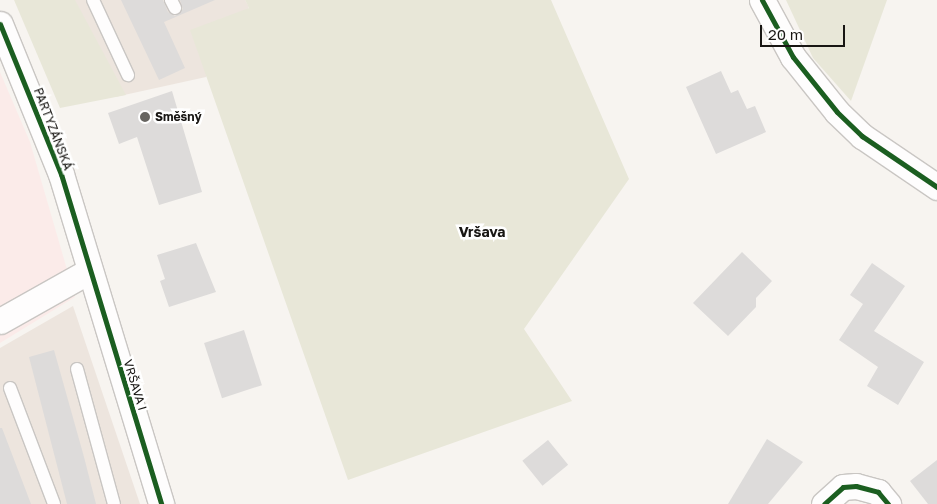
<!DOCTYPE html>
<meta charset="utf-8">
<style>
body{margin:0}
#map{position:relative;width:937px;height:504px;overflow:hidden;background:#f7f4f0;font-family:"Golos Text",sans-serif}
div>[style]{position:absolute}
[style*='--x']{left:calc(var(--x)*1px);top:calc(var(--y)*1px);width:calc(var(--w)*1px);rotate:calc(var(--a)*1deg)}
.commercial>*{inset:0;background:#fbebe9}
.built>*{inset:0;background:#ede5de}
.green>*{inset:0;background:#e8e7d8}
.building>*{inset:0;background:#dddbda;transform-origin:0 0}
.roads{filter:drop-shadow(1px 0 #c9c6c3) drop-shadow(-1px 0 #c9c6c3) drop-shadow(0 1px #c9c6c3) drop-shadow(0 -1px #c9c6c3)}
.lane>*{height:12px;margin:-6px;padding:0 6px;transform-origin:6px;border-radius:6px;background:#fefdfd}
.street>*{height:25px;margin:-12.5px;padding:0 12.5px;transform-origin:12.5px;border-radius:12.5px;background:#fefdfd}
.cycleway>*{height:5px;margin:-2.5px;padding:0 2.5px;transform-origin:2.5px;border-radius:2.5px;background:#1b5e20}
.dots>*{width:14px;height:14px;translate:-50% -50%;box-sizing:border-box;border:2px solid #fff;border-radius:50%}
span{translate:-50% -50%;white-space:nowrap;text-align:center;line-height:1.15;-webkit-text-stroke:5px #fff;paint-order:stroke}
.poi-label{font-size:12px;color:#181613;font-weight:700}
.left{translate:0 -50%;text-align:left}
.street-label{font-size:12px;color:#181613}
.neighbourhood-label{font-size:14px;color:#181613;font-weight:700}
.scale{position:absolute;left:760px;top:25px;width:85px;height:22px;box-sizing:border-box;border:2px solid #181613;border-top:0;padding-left:6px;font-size:15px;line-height:18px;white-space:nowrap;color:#181613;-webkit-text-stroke:4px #fff;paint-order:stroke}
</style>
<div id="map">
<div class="commercial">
<i style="clip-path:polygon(0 72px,30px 142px,75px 297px,0 343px)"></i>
</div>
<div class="built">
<i style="clip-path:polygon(66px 0,245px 0,249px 7px,206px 77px,115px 97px)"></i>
<i style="clip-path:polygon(73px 306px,140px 504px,0 504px,0 348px)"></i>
</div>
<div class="green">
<i style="clip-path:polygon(14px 0,75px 0,126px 95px,60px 108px)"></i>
<i style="clip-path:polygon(245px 0,551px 0,629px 179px,524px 329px,572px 401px,348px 480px,190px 30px,249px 8px)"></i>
<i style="clip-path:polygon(786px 0,887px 0,851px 101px,813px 58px)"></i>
</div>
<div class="building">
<i style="clip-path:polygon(121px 0,163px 0,168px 12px,175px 16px,183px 9px,180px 0,215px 0,164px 22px,185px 68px,159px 80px)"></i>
<i style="clip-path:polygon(721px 71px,731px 93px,738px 90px,747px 109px,755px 106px,766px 132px,716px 154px,686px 87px)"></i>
<i style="clip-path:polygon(172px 91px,202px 192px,159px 205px,137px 137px,119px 144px,108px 113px)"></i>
<i style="clip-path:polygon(196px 243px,216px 292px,169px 307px,160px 281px,165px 279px,157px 255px)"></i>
<i style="clip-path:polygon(742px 252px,772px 281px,756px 298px,756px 307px,728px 336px,693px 303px)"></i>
<i style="clip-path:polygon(872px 263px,905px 286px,874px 331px,924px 362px,898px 405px,867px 386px,878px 367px,839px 340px,863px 304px,850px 295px)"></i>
<i style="left:244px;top:330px;width:58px;height:42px;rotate:72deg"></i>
<i style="clip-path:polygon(54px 350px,84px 457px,96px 504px,67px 504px,29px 357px)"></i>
<i style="clip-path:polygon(0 428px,2px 428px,31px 504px,0 504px)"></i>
<i style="clip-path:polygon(767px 439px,803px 462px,768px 504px,728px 504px)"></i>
<i style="left:548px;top:440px;width:32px;height:33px;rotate:51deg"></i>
<i style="clip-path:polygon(937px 460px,937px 504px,928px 504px,910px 481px)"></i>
</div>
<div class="roads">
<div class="lane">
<i style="--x:93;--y:0;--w:83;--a:65"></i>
<i style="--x:171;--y:0;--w:9;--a:63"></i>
<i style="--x:77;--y:369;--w:140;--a:74.7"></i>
<i style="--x:10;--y:388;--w:124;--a:69.2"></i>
</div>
<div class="street">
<i style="--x:762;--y:0;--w:65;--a:61.5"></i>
<i style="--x:793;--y:57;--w:70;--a:51.3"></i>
<i style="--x:837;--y:112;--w:35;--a:44"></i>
<i style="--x:862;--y:136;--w:91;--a:34.2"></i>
<i style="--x:0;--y:24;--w:162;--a:67.9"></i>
<i style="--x:61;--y:174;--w:345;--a:73.1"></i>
<i style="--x:0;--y:321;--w:102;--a:-29.3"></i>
<i style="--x:824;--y:504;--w:25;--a:-42"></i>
<i style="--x:843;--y:487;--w:13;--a:-4"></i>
<i style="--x:856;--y:486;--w:23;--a:15"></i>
<i style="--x:878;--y:492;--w:16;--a:50"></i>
</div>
</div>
<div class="cycleway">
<i style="--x:762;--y:0;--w:65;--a:61.5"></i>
<i style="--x:793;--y:57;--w:70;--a:51.3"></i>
<i style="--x:837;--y:112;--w:35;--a:44"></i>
<i style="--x:862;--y:136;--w:91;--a:34.2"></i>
<i style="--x:0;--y:24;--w:162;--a:67.9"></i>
<i style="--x:61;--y:174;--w:345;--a:73.1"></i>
<i style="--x:824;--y:504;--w:25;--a:-42"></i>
<i style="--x:843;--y:487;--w:13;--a:-4"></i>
<i style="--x:856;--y:486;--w:23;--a:15"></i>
<i style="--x:878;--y:492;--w:16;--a:50"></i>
</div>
<div class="dots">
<i style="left:145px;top:117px;background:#666460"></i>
</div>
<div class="poi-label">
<span class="left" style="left:155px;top:117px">Směšný</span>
</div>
<div class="street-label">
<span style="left:53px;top:129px;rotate:69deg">PARTYZÁNSKÁ</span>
<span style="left:135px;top:385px;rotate:73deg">VRŠAVA I</span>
</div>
<div class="neighbourhood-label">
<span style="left:482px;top:232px">Vršava</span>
</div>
<div class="scale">20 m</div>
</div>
